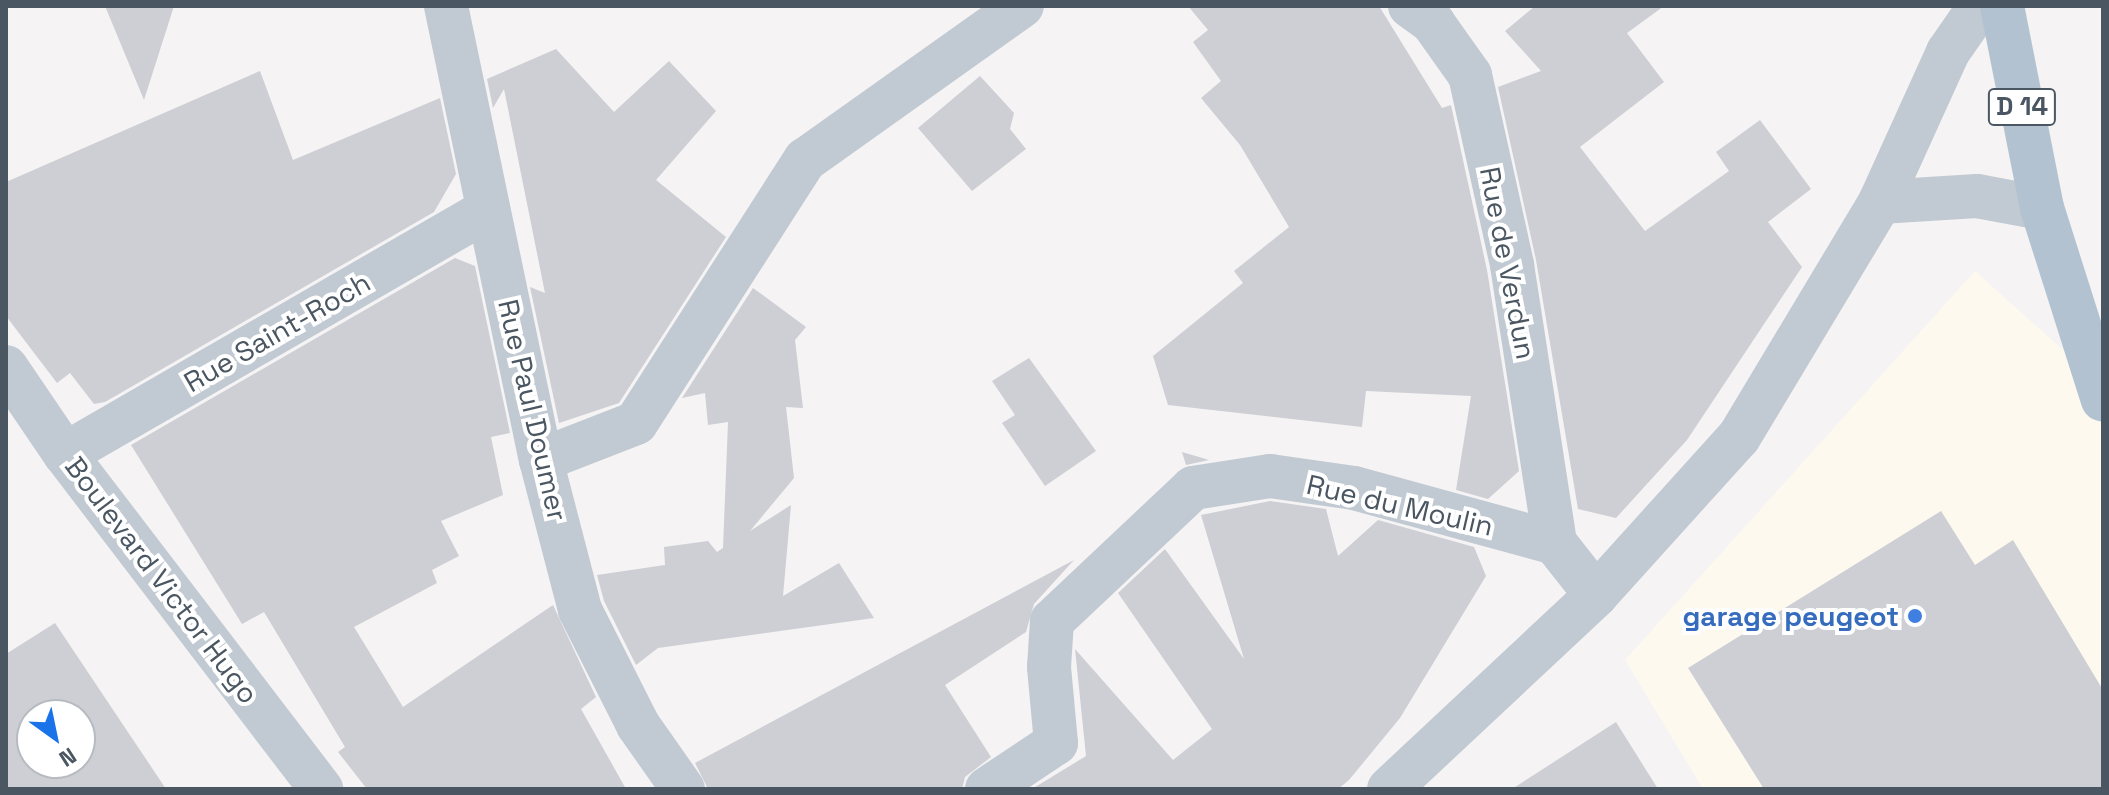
<!DOCTYPE html>
<style>
body{margin:0}
#map{position:relative;width:2109px;height:795px;overflow:hidden;background:#f5f3f3;font-family:"Space Grotesk",sans-serif}
div>[style]{position:absolute}
[style*='--x']{left:calc(var(--x)*1px);top:calc(var(--y)*1px);width:calc(var(--w)*1px);rotate:calc(var(--a)*1deg)}
.commercial>*{inset:0;background:#fdf9ef}
.building>*{inset:0;background:#cdcfd5}
.street>*{height:44px;margin:-22px;padding:0 22px;transform-origin:22px;border-radius:22px;background:#c1cad2}
.primary>*{height:44px;margin:-22px;padding:0 22px;transform-origin:22px;border-radius:22px;background:#b3c2d1}
.dots>*{width:22px;height:22px;translate:-50% -50%;box-sizing:border-box;border:4px solid #fff;border-radius:50%}
span{translate:-50% -50%;white-space:nowrap;text-align:center;line-height:1.15;-webkit-text-stroke:8px #fff;paint-order:stroke}
.shield-label span{padding:2px 6px;background:#fff;border:2px solid;border-radius:6px;-webkit-text-stroke-width:0}
.shield-label{font-size:26px;color:#4a5661;font-weight:700}
.street-label{font-size:28px;color:#4a5661}
.shop-label{font-size:28px;color:#366cbe;font-weight:700}
.right{translate:-100% -50%;text-align:right}
.frame{position:absolute;inset:0;border:8px solid #4a5661;pointer-events:none}
.north{position:absolute;left:16px;top:699px;width:80px;height:80px;box-sizing:border-box;background:#fff;border:2px solid #b7bbc0;border-radius:50%;rotate:147deg;font-size:22px;font-weight:700;line-height:32px;text-align:center;color:#4a5661}
.north::after{content:'';display:block;margin:auto;width:28px;height:36px;background:#1a73e8;clip-path:polygon(50% 0,100% 100%,50% 72%,0 100%)}
</style>
<div id="map">
<div class="commercial">
<i style="clip-path:polygon(1975px 271px,2103px 386px,2103px 789px,1703px 789px,1625px 660px)"></i>
</div>
<div class="building">
<i style="clip-path:polygon(105px 6px,174px 6px,144px 100px)"></i>
<i style="clip-path:polygon(1188px 6px,1379px 6px,1442px 108px,1451px 105px,1487px 270px,1519px 471px,1488px 499px,1456px 490px,1471px 396px,1366px 391px,1362px 427px,1168px 405px,1153px 356px,1243px 283px,1234px 271px,1289px 227px,1240px 145px,1201px 98px,1221px 81px,1193px 42px,1208px 30px)"></i>
<i style="clip-path:polygon(1535px 6px,1664px 6px,1627px 33px,1664px 82px,1580px 147px,1645px 231px,1729px 171px,1716px 152px,1760px 120px,1811px 189px,1768px 222px,1802px 267px,1687px 440px,1616px 518px,1578px 509px,1536px 260px,1498px 87px,1541px 71px,1505px 31px)"></i>
<i style="clip-path:polygon(556px 49px,614px 112px,669px 61px,716px 111px,656px 180px,726px 237px,619px 403px,559px 423px,530px 287px,545px 293px,504px 89px,493px 108px,487px 79px)"></i>
<i style="clip-path:polygon(260px 71px,293px 160px,440px 98px,456px 174px,434px 212px,105px 402px,94px 404px,70px 373px,57px 383px,6px 316px,6px 182px)"></i>
<i style="clip-path:polygon(980px 76px,1014px 113px,1010px 129px,1026px 149px,972px 191px,918px 128px)"></i>
<i style="clip-path:polygon(455px 258px,475px 266px,510px 433px,491px 437px,503px 495px,441px 521px,459px 556px,432px 570px,437px 583px,354px 627px,403px 707px,553px 605px,596px 697px,581px 709px,626px 789px,367px 789px,338px 752px,345px 747px,264px 612px,242px 624px,131px 445px)"></i>
<i style="clip-path:polygon(753px 288px,806px 327px,795px 340px,803px 408px,786px 407px,794px 478px,750px 531px,791px 505px,783px 596px,839px 563px,874px 618px,658px 648px,636px 665px,604px 601px,597px 575px,665px 565px,664px 547px,708px 541px,717px 552px,723px 548px,728px 422px,708px 425px,705px 393px,682px 398px)"></i>
<i style="clip-path:polygon(1029px 358px,1096px 451px,1045px 486px,1002px 423px,1015px 415px,992px 381px)"></i>
<i style="clip-path:polygon(1182px 452px,1209px 460px,1186px 465px)"></i>
<i style="clip-path:polygon(1270px 501px,1326px 509px,1338px 556px,1378px 520px,1474px 547px,1486px 576px,1400px 718px,1349px 780px,1338px 789px,1032px 789px,1086px 756px,1075px 649px,1173px 760px,1212px 729px,1118px 593px,1165px 549px,1244px 659px,1201px 515px)"></i>
<i style="clip-path:polygon(1941px 511px,1975px 565px,2013px 540px,2103px 690px,2103px 789px,1764px 789px,1688px 668px)"></i>
<i style="clip-path:polygon(1074px 560px,1034px 604px,1026px 632px,945px 685px,991px 757px,965px 777px,962px 789px,708px 789px,695px 763px)"></i>
<i style="clip-path:polygon(evenodd,55px 623px,166px 789px,6px 789px,6px 654px,55px 623px,32px 715px,80px 715px,80px 763px,32px 763px,32px 715px)"></i>
<i style="clip-path:polygon(1616px 722px,1658px 789px,1512px 789px)"></i>
</div>
<div class="street">
<i style="--x:446;--y:6;--w:464;--a:78.2"></i>
<i style="--x:541;--y:460;--w:155;--a:75.4"></i>
<i style="--x:580;--y:610;--w:129;--a:63.2"></i>
<i style="--x:638;--y:725;--w:78;--a:54.9"></i>
<i style="--x:1410;--y:6;--w:29;--a:36"></i>
<i style="--x:1433;--y:23;--w:64;--a:54.6"></i>
<i style="--x:1470;--y:75;--w:195;--a:77.5"></i>
<i style="--x:1512;--y:265;--w:281;--a:81.2"></i>
<i style="--x:1880;--y:202;--w:97;--a:-3.5"></i>
<i style="--x:1977;--y:196;--w:66;--a:10.5"></i>
<i style="--x:6;--y:367;--w:105;--a:55.9"></i>
<i style="--x:65;--y:454;--w:422;--a:52.6"></i>
<i style="--x:65;--y:454;--w:488;--a:-30"></i>
<i style="--x:541;--y:460;--w:102;--a:-21.3"></i>
<i style="--x:636;--y:423;--w:313;--a:-57.3"></i>
<i style="--x:805;--y:160;--w:266;--a:-35.4"></i>
<i style="--x:987;--y:789;--w:83;--a:-33.7"></i>
<i style="--x:1056;--y:743;--w:76;--a:-95.3"></i>
<i style="--x:1049;--y:667;--w:46;--a:-86.3"></i>
<i style="--x:1052;--y:621;--w:194;--a:-43.3"></i>
<i style="--x:1193;--y:488;--w:78;--a:-8.9"></i>
<i style="--x:1270;--y:476;--w:85;--a:8.1"></i>
<i style="--x:1354;--y:488;--w:208;--a:15.3"></i>
<i style="--x:1555;--y:543;--w:66;--a:51.7"></i>
<i style="--x:1389;--y:789;--w:284;--a:-43.1"></i>
<i style="--x:1596;--y:595;--w:213;--a:-47.9"></i>
<i style="--x:1739;--y:437;--w:274;--a:-59"></i>
<i style="--x:1880;--y:202;--w:165;--a:-65.6"></i>
<i style="--x:1948;--y:52;--w:56;--a:-55.2"></i>
</div>
<div class="primary">
<i style="--x:2002;--y:6;--w:206;--a:78.8"></i>
<i style="--x:2042;--y:208;--w:201;--a:72.4"></i>
</div>
<div class="dots">
<i style="left:1915px;top:616px;background:#3f7fe0"></i>
</div>
<div class="shield-label">
<span style="left:2022px;top:107px">D 14</span>
</div>
<div class="street-label">
<span style="left:1508px;top:263px;rotate:79deg">Rue de Verdun</span>
<span style="left:277px;top:332px;rotate:-30deg">Rue Saint-Roch</span>
<span style="left:533px;top:410px;rotate:77deg">Rue Paul Doumer</span>
<span style="left:1400px;top:505px;rotate:13deg">Rue du Moulin</span>
<span style="left:162px;top:580px;rotate:53deg">Boulevard Victor Hugo</span>
</div>
<div class="shop-label">
<span class="right" style="left:1899px;top:616px">garage peugeot</span>
</div>
<div class="frame"></div>
<div class="north">N</div>
</div>
